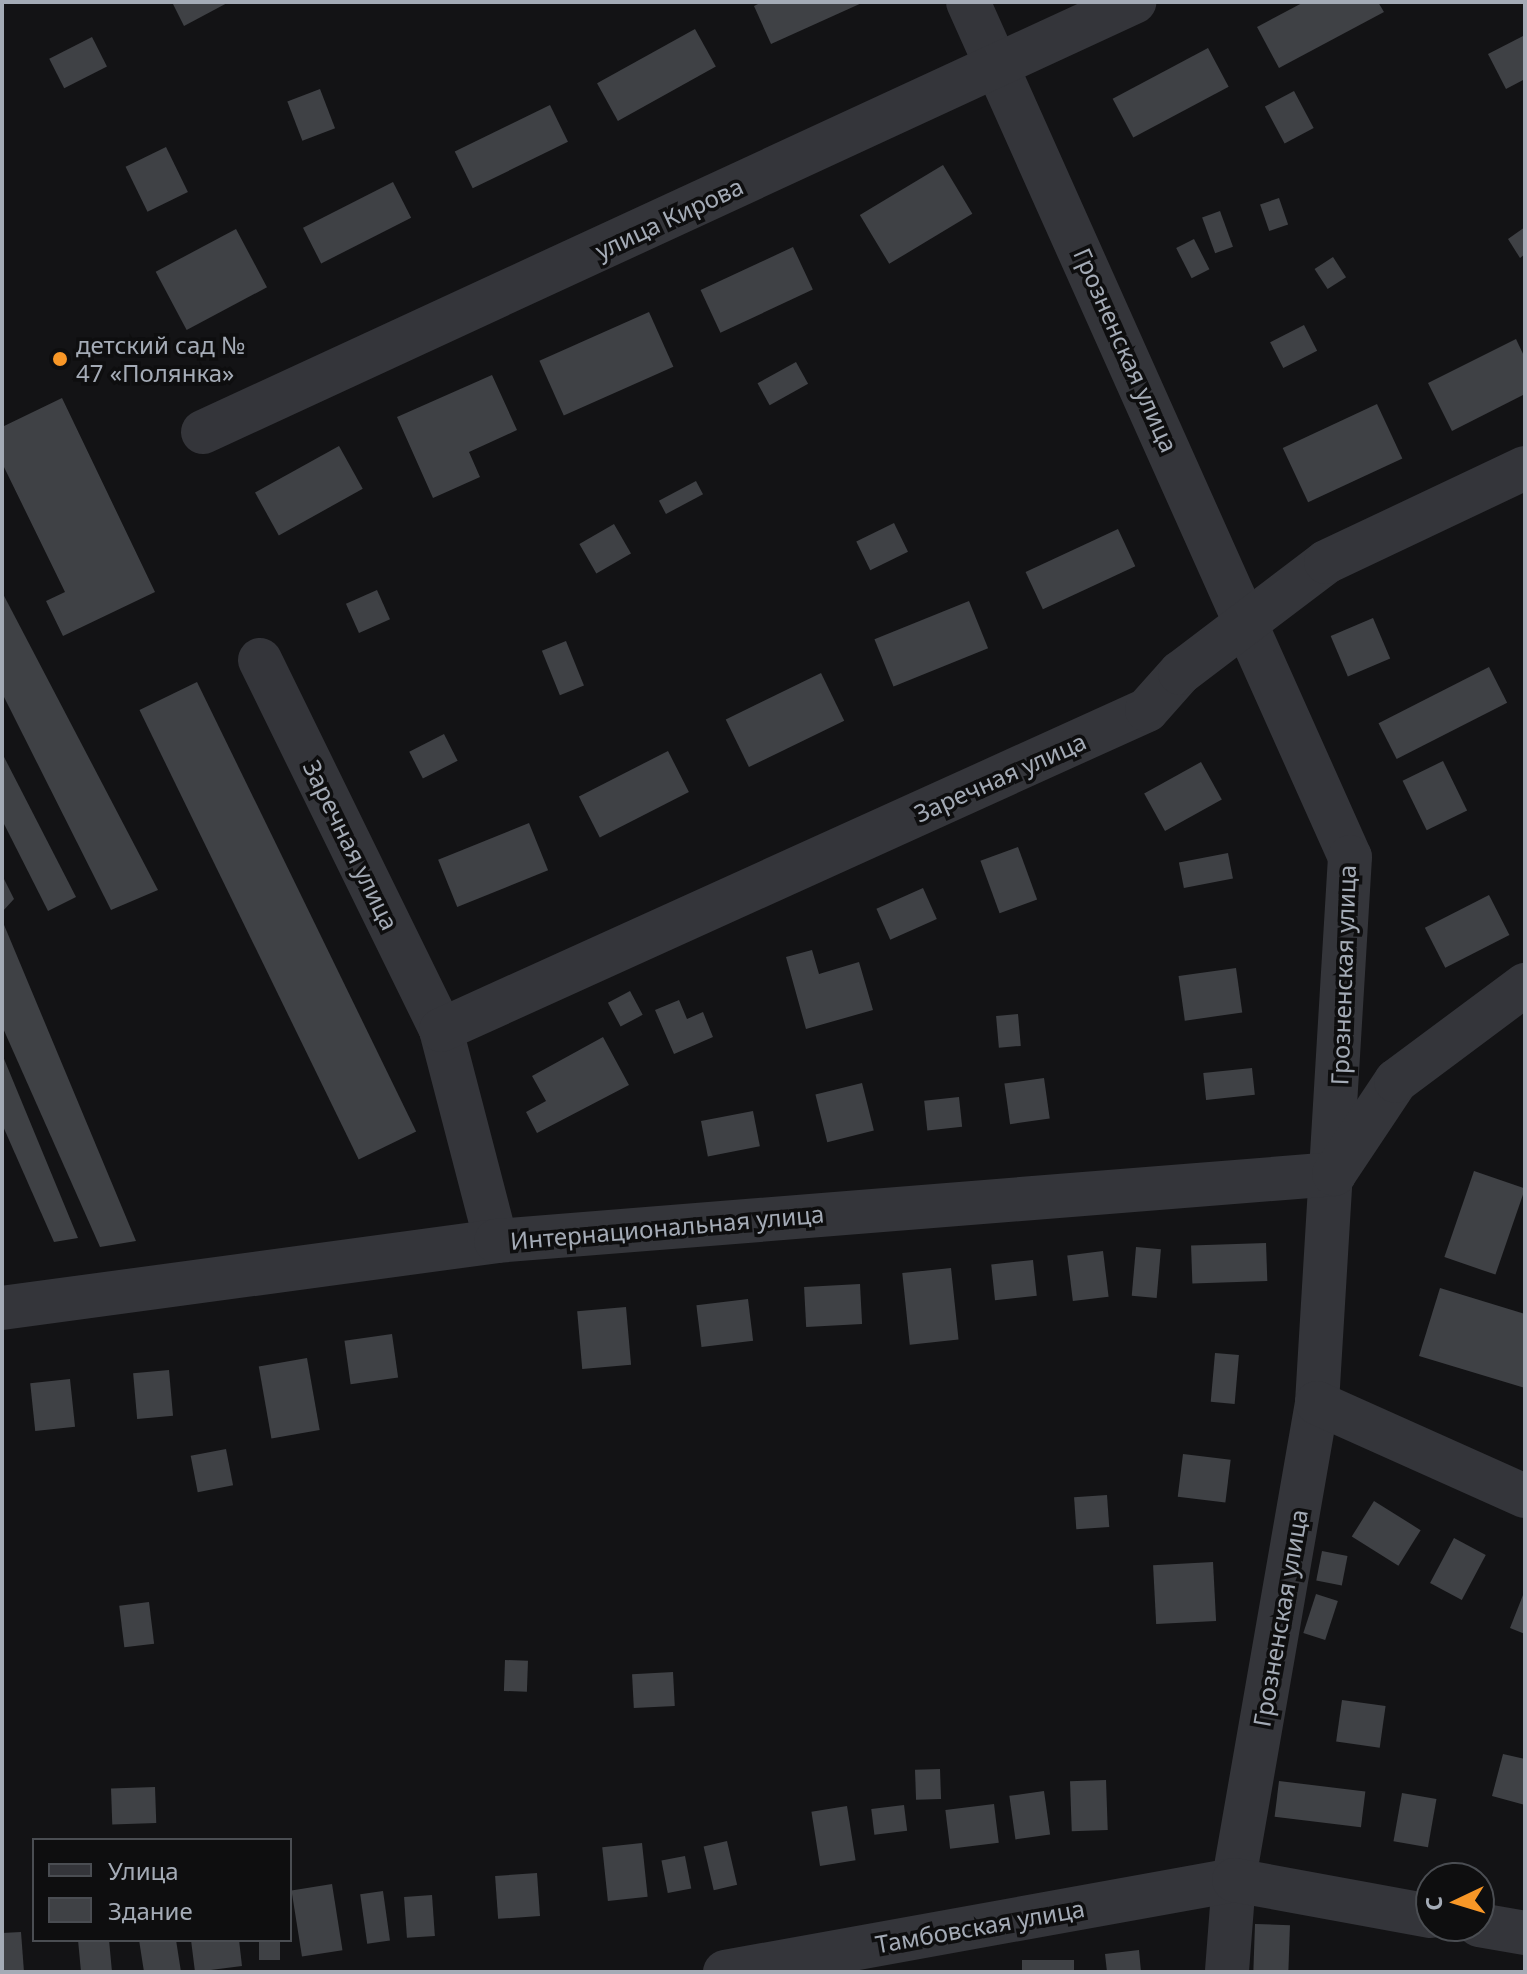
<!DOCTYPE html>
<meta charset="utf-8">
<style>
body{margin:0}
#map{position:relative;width:1527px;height:1974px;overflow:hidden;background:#131315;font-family:"Noto Sans",sans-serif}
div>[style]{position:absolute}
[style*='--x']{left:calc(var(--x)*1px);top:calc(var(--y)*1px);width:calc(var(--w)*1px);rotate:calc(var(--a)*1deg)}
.building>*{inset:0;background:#3f4145;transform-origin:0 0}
.minor>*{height:44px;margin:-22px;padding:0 22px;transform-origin:22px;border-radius:22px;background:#34353a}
.dots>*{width:22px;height:22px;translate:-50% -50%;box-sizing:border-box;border:4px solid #0e0e0f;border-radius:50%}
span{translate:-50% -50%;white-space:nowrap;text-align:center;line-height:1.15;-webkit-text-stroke:7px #0e0e0f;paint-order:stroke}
.street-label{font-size:24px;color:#a4abb6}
.poi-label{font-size:24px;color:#a4abb6}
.left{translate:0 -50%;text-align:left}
.frame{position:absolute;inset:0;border:4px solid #a4abb6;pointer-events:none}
.legend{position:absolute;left:32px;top:1838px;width:260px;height:104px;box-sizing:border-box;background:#0e0e0f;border:2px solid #4a4d52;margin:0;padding:10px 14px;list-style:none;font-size:24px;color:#a4abb6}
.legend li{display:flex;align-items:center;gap:16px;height:40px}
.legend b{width:40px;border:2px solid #4a4d52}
.north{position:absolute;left:1415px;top:1862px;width:80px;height:80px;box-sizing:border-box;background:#0e0e0f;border:2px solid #4a4d52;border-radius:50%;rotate:266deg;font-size:22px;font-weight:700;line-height:32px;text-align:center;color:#a4abb6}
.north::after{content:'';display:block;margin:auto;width:28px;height:36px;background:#f89727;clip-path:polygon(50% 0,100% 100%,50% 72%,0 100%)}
</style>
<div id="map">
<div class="building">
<i style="clip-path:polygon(172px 2px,229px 2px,184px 26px)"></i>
<i style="clip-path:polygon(762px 2px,864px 2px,771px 44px,754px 6px)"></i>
<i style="clip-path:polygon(1304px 2px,1378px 2px,1384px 12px,1279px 68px,1257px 27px)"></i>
<i style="left:695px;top:29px;width:43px;height:112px;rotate:61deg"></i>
<i style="clip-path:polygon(1525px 35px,1525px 79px,1506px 89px,1488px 54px)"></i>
<i style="left:92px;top:37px;width:33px;height:48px;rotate:63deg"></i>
<i style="left:1208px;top:48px;width:44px;height:108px;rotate:62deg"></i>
<i style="left:320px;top:89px;width:42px;height:35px;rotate:69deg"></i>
<i style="left:1294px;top:91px;width:42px;height:33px;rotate:62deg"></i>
<i style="left:550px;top:105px;width:41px;height:106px;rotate:64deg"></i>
<i style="left:166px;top:147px;width:50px;height:45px;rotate:64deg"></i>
<i style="left:943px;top:165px;width:57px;height:97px;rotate:59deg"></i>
<i style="left:393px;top:182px;width:40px;height:101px;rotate:63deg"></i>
<i style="left:1279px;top:198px;width:28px;height:20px;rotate:71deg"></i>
<i style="left:1220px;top:211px;width:38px;height:19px;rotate:70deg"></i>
<i style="clip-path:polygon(1525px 227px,1525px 254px,1520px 258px,1508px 239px)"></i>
<i style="left:236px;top:229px;width:66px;height:91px;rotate:62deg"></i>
<i style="left:1194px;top:239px;width:34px;height:20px;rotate:63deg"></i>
<i style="left:793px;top:247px;width:47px;height:102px;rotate:65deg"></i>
<i style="left:1333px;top:257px;width:24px;height:22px;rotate:57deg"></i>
<i style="left:649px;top:312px;width:60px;height:120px;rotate:66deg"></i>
<i style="left:1304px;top:325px;width:29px;height:38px;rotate:63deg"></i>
<i style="clip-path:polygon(1516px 339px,1525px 358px,1525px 394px,1452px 431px,1428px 383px)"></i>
<i style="left:796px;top:362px;width:25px;height:44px;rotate:61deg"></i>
<i style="clip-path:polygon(492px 375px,517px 430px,469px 452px,480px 477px,433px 498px,397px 417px)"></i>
<i style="clip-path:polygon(62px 398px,155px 592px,63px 636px,46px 601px,65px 592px,2px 463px,2px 427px)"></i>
<i style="left:1377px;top:404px;width:60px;height:104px;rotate:65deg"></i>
<i style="left:339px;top:446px;width:49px;height:96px;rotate:61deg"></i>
<i style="left:696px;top:481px;width:15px;height:42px;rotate:62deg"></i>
<i style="left:894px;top:523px;width:32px;height:42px;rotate:64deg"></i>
<i style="left:614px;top:524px;width:34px;height:40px;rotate:60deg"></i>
<i style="left:1118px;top:529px;width:41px;height:102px;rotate:65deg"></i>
<i style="left:377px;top:590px;width:32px;height:34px;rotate:66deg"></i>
<i style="clip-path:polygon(2px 592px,158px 890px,111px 910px,2px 693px)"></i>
<i style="left:969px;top:601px;width:51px;height:102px;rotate:68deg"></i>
<i style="left:1373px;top:618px;width:44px;height:46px;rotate:67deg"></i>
<i style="left:566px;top:641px;width:48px;height:26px;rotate:68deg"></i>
<i style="left:1489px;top:667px;width:40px;height:124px;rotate:63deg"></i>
<i style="left:821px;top:673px;width:53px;height:106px;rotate:64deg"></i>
<i style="left:197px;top:682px;width:500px;height:64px;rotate:64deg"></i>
<i style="left:444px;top:734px;width:30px;height:39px;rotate:63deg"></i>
<i style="left:668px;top:751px;width:46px;height:100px;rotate:63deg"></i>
<i style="clip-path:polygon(2px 753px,76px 897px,48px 911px,2px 820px)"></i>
<i style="left:1443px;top:761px;width:55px;height:45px;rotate:64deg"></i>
<i style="left:1201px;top:762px;width:43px;height:65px;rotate:61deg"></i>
<i style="left:529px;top:823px;width:51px;height:98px;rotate:68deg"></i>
<i style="left:1018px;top:847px;width:56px;height:40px;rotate:70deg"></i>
<i style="left:1228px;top:853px;width:26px;height:50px;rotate:79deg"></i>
<i style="clip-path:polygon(2px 875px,14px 899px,2px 912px)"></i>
<i style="left:923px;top:888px;width:34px;height:51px;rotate:66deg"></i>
<i style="left:1489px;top:895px;width:45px;height:72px;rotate:63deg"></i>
<i style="clip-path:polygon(2px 920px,136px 1241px,100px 1247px,2px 1026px)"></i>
<i style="clip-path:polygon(812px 950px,819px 974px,859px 962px,873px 1010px,806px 1029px,786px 957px)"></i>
<i style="left:1236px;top:968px;width:45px;height:58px;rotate:82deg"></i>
<i style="left:630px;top:991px;width:27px;height:25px;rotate:62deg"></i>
<i style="clip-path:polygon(679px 1000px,687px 1019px,703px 1012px,713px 1037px,674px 1054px,655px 1010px)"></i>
<i style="left:1018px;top:1014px;width:32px;height:22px;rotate:85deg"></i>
<i style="clip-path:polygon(603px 1037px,629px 1085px,537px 1133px,526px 1112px,546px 1101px,532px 1076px)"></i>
<i style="clip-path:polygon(2px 1054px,78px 1238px,54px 1242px,2px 1124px)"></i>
<i style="left:1252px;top:1068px;width:27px;height:49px;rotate:84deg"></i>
<i style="left:1044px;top:1078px;width:41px;height:40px;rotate:82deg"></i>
<i style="left:862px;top:1083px;width:49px;height:48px;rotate:76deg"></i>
<i style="left:959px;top:1097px;width:30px;height:35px;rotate:84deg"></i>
<i style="left:753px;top:1111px;width:36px;height:53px;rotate:79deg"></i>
<i style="left:1474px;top:1171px;width:54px;height:91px;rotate:19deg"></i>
<i style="left:1266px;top:1243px;width:38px;height:75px;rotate:88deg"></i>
<i style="left:1136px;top:1247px;width:25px;height:49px;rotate:5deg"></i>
<i style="left:1103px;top:1251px;width:46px;height:36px;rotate:83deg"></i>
<i style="left:1033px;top:1260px;width:36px;height:42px;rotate:84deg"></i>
<i style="left:951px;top:1268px;width:72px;height:49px;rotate:84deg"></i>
<i style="left:860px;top:1284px;width:40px;height:56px;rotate:87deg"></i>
<i style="clip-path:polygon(1440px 1288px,1525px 1314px,1525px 1388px,1419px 1356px)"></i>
<i style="left:748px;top:1299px;width:42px;height:52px;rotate:83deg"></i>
<i style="left:626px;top:1307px;width:58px;height:49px;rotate:85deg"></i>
<i style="left:392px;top:1334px;width:44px;height:48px;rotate:82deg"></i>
<i style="left:1215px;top:1353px;width:24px;height:49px;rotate:5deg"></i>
<i style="left:307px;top:1358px;width:73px;height:49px;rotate:80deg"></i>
<i style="left:169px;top:1370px;width:46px;height:36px;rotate:85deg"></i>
<i style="left:70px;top:1379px;width:48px;height:40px;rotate:84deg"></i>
<i style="left:226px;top:1449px;width:37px;height:36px;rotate:79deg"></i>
<i style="left:1183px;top:1454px;width:48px;height:43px;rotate:7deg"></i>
<i style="left:1107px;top:1495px;width:32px;height:33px;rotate:86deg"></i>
<i style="left:1374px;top:1501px;width:55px;height:42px;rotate:32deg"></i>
<i style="left:1454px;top:1538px;width:36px;height:51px;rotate:28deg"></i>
<i style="left:1322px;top:1551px;width:26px;height:30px;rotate:11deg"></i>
<i style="left:1213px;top:1562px;width:59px;height:60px;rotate:87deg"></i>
<i style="clip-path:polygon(1525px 1590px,1525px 1634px,1510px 1628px)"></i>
<i style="left:1316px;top:1594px;width:23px;height:41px;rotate:18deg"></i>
<i style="left:149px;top:1602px;width:42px;height:30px;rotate:83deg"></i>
<i style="left:505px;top:1660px;width:23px;height:31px;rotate:2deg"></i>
<i style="left:673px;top:1672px;width:34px;height:41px;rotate:87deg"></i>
<i style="left:1342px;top:1700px;width:44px;height:42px;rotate:8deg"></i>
<i style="clip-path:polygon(1503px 1754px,1525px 1759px,1525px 1805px,1492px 1796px)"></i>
<i style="left:940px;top:1769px;width:30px;height:25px;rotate:88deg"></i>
<i style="left:1106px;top:1780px;width:50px;height:36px;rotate:88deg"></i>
<i style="left:1279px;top:1781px;width:87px;height:36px;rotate:7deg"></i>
<i style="left:155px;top:1787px;width:36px;height:44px;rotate:88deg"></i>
<i style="left:1044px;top:1791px;width:44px;height:35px;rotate:82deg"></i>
<i style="left:1402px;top:1793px;width:35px;height:49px;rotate:10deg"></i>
<i style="left:994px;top:1804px;width:39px;height:49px;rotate:83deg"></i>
<i style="left:904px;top:1805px;width:26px;height:33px;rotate:83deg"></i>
<i style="left:847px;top:1806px;width:55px;height:36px;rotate:81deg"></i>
<i style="left:727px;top:1841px;width:45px;height:24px;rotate:77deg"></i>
<i style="left:642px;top:1843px;width:54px;height:40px;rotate:84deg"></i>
<i style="left:685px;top:1856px;width:33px;height:24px;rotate:79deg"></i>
<i style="left:537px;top:1873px;width:43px;height:42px;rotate:86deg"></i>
<i style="left:332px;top:1884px;width:67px;height:41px;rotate:81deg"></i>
<i style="left:383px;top:1891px;width:50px;height:23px;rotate:82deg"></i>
<i style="left:432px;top:1895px;width:41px;height:28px;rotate:86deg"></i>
<i style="left:1255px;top:1924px;width:35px;height:48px;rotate:2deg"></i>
<i style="clip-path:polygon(21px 1932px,24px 1972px,2px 1972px,2px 1933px)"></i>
<i style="clip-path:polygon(78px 1940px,109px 1940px,112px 1972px,81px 1972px)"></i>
<i style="clip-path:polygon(139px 1940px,176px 1940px,181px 1972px,144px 1972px)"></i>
<i style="clip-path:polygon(191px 1940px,239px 1940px,242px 1966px,195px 1972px)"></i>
<i style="left:259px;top:1940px;width:21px;height:20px"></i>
<i style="clip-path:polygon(1139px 1950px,1141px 1972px,1107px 1972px,1105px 1954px)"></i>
<i style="left:1074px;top:1960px;width:12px;height:52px;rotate:90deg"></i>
</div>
<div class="minor">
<i style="--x:968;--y:2;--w:936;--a:65.93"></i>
<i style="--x:1350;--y:857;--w:547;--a:93.46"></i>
<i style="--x:1317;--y:1403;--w:484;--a:99.9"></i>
<i style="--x:1234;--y:1880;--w:92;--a:94.4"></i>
<i style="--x:203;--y:432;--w:1026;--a:-24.79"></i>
<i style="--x:260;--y:660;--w:412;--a:63.9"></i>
<i style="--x:441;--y:1030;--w:218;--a:75.4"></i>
<i style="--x:441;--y:1030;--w:775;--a:-24.38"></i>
<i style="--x:1147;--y:710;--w:50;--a:-48.3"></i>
<i style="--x:1180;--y:673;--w:183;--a:-37.2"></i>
<i style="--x:1326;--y:562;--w:220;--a:-25.3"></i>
<i style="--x:2;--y:1308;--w:499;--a:-7.7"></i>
<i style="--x:496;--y:1241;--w:841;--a:-4.57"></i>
<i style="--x:1334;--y:1174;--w:112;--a:-56.3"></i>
<i style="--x:1396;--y:1081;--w:161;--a:-36.7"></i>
<i style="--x:1317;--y:1403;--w:228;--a:24.1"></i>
<i style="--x:1479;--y:1925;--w:47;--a:9.9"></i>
<i style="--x:725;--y:1972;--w:517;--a:-10.25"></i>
<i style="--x:1234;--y:1880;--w:200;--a:10.4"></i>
</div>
<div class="dots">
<i style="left:60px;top:359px;background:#f89727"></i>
</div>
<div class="street-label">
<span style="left:669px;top:218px;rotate:-25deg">улица Кирова</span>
<span style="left:1126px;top:350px;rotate:66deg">Грозненская улица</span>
<span style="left:1000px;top:777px;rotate:-24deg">Заречная улица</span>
<span style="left:351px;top:845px;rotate:64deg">Заречная улица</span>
<span style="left:1343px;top:975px;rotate:-88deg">Грозненская улица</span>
<span style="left:667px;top:1227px;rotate:-5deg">Интернациональная улица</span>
<span style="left:1280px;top:1618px;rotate:-80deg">Грозненская улица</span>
<span style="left:980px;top:1926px;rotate:-10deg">Тамбовская улица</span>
</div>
<div class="poi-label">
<span class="left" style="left:76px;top:359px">детский сад №<br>47 «Полянка»</span>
</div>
<div class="frame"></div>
<ul class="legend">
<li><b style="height:10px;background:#34353a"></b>Улица</li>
<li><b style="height:22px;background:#3f4145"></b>Здание</li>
</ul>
<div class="north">С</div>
</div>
